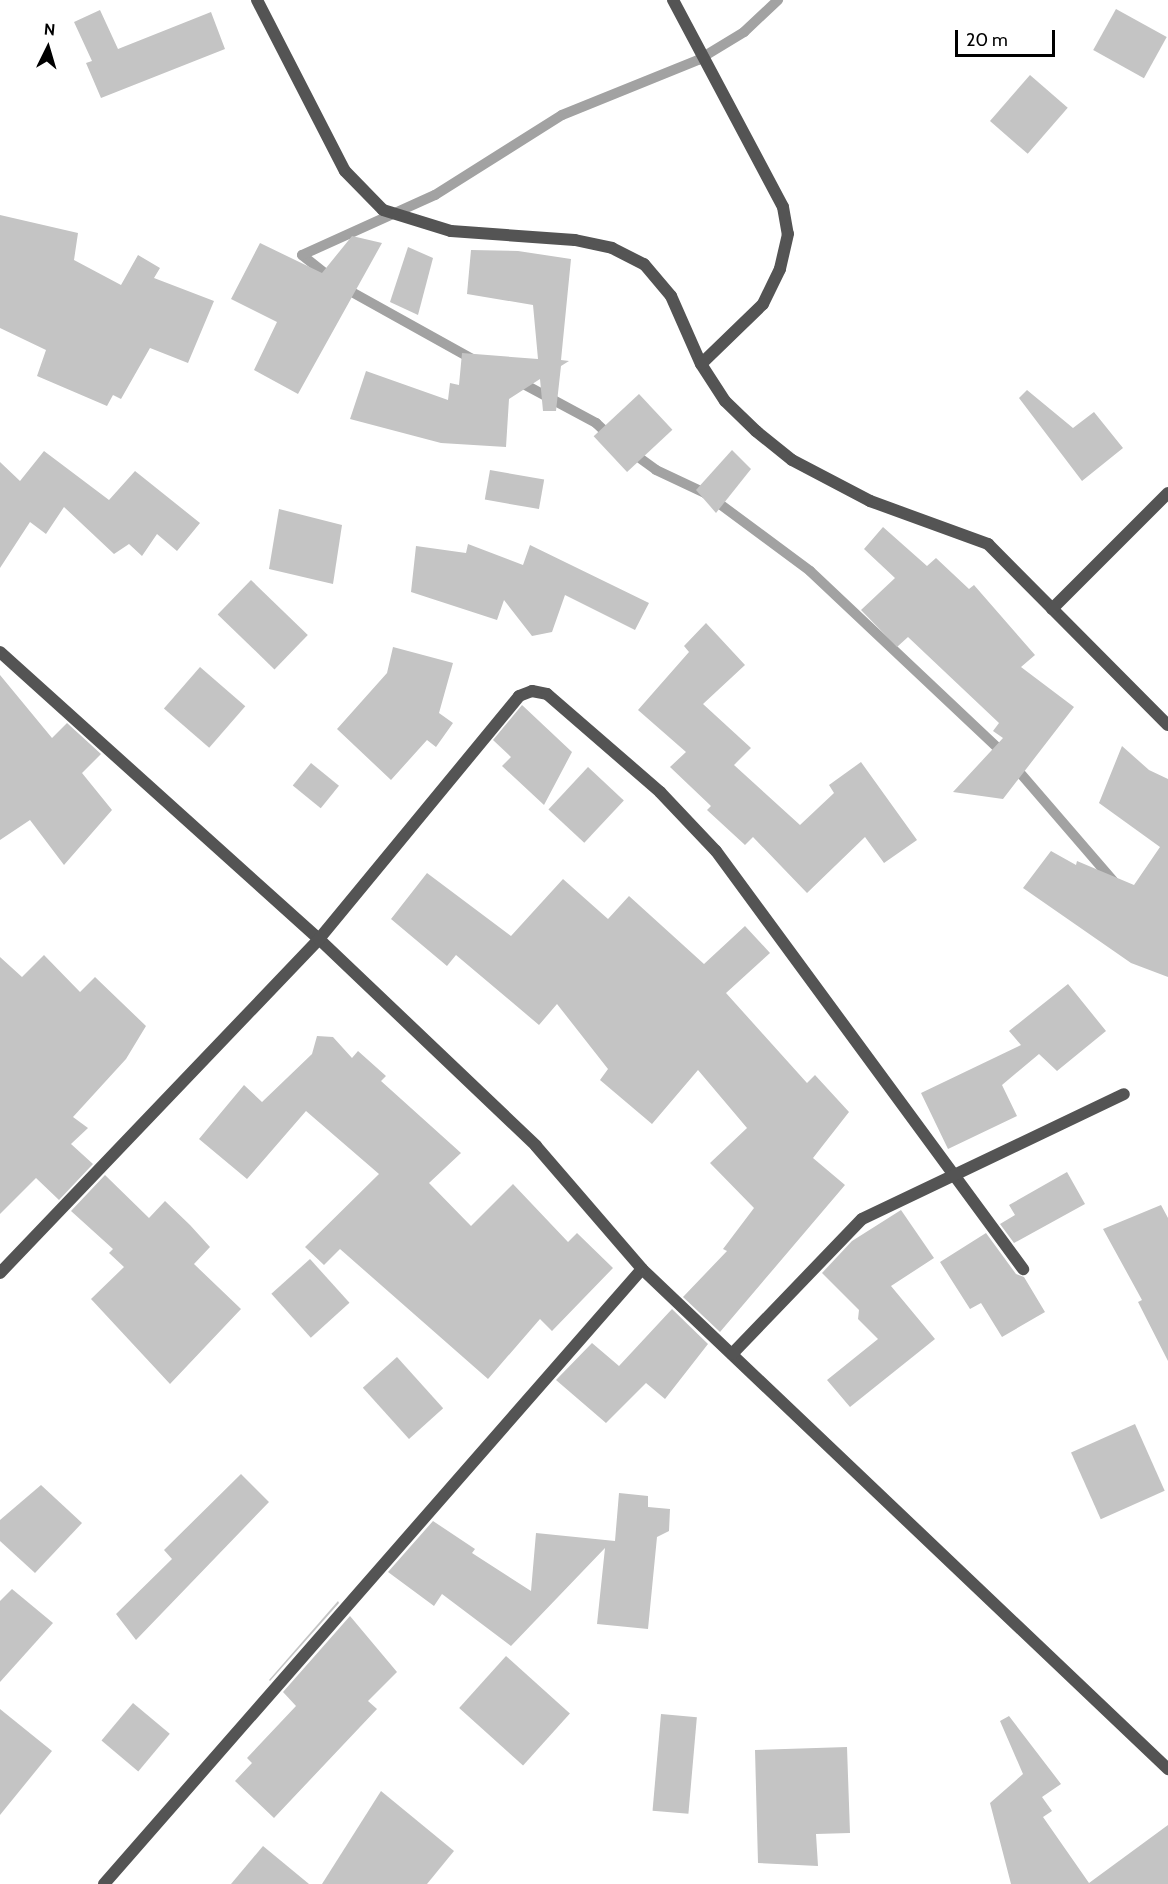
<!DOCTYPE html>
<style>
body{margin:0}
#map{position:relative;width:1168px;height:1884px;overflow:hidden;background:#fff;font-family:Cabin,sans-serif}
div>[style]{position:absolute}
[style*='--x']{left:calc(var(--x)*1px);top:calc(var(--y)*1px);width:calc(var(--w)*1px);rotate:calc(var(--a)*1deg)}
.stream>*{height:10px;margin:-5px;padding:0 5px;transform-origin:5px;border-radius:5px;background:#a2a2a2}
.building>*{inset:0;background:#c4c4c4;transform-origin:0 0}
.street>*{height:12px;margin:-6px;padding:0 6px;transform-origin:6px;border-radius:6px;background:#545454}
span{translate:-50% -50%;white-space:nowrap;text-align:center;line-height:1.15;-webkit-text-stroke:4.5px #fff;paint-order:stroke}
.north{position:absolute;left:18px;top:18px;width:60px;height:60px;-webkit-text-stroke:4px #fff;paint-order:stroke;rotate:5deg;font-size:16px;font-weight:700;line-height:24px;text-align:center;color:#000}
.north::after{content:'';display:block;margin:auto;width:21px;height:27px;background:#000;clip-path:polygon(50% 0,100% 100%,50% 72%,0 100%)}
.scale{position:absolute;left:955px;top:30px;width:100px;height:27px;box-sizing:border-box;border:3px solid #000;border-top:0;padding-left:8px;font-size:18px;line-height:21px;white-space:nowrap;color:#000;-webkit-text-stroke:4px #fff;paint-order:stroke}
</style>
<div id="map">
<div class="stream">
<i style="--x:302;--y:255;--w:50;--a:38.5"></i>
<i style="--x:341;--y:286;--w:152;--a:29.1"></i>
<i style="--x:302;--y:255;--w:146;--a:-24.3"></i>
<i style="--x:435;--y:195;--w:150;--a:-32.2"></i>
<i style="--x:562;--y:115;--w:147;--a:-22"></i>
<i style="--x:698;--y:60;--w:54;--a:-31.3"></i>
<i style="--x:744;--y:32;--w:47;--a:-43.3"></i>
<i style="--x:518;--y:381;--w:89;--a:28.3"></i>
<i style="--x:596;--y:423;--w:22;--a:43"></i>
<i style="--x:630;--y:451;--w:32;--a:36"></i>
<i style="--x:656;--y:470;--w:54;--a:25.1"></i>
<i style="--x:705;--y:493;--w:131;--a:36.6"></i>
<i style="--x:810;--y:571;--w:264;--a:43.3"></i>
<i style="--x:1002;--y:752;--w:174;--a:49.2"></i>
</div>
<div class="building">
<i style="left:1116px;top:9px;width:58px;height:47px;rotate:29deg"></i>
<i style="clip-path:polygon(100px 10px,118px 49px,211px 12px,225px 49px,101px 98px,86px 63px,92px 61px,74px 22px)"></i>
<i style="left:1030px;top:75px;width:50px;height:61px;rotate:41deg"></i>
<i style="clip-path:polygon(0 215px,78px 233px,74px 260px,121px 285px,138px 255px,160px 268px,154px 278px,214px 301px,188px 363px,150px 348px,121px 399px,113px 395px,107px 406px,37px 376px,46px 350px,0 328px)"></i>
<i style="clip-path:polygon(352px 236px,382px 243px,298px 394px,254px 370px,277px 322px,231px 299px,260px 243px,322px 273px)"></i>
<i style="clip-path:polygon(408px 247px,433px 258px,418px 315px,390px 302px)"></i>
<i style="clip-path:polygon(471px 250px,518px 251px,571px 259px,561px 360px,569px 361px,561px 366px,556px 411px,543px 411px,540px 379px,509px 399px,506px 447px,441px 443px,350px 419px,366px 371px,448px 400px,450px 383px,459px 385px,462px 353px,538px 359px,533px 305px,467px 294px)"></i>
<i style="clip-path:polygon(1027px 390px,1073px 428px,1094px 412px,1123px 448px,1082px 481px,1019px 398px)"></i>
<i style="left:639px;top:394px;width:49px;height:62px;rotate:47deg"></i>
<i style="clip-path:polygon(732px 450px,751px 469px,716px 513px,696px 490px)"></i>
<i style="clip-path:polygon(44px 451px,109px 500px,135px 471px,200px 523px,177px 551px,157px 534px,142px 556px,129px 544px,114px 554px,64px 507px,46px 534px,30px 522px,0 568px,0 462px,20px 481px)"></i>
<i style="left:490px;top:470px;width:55px;height:30px;rotate:10deg"></i>
<i style="clip-path:polygon(279px 509px,342px 525px,333px 584px,269px 569px)"></i>
<i style="clip-path:polygon(883px 527px,927px 566px,936px 558px,969px 589px,974px 585px,1035px 655px,1021px 667px,1074px 707px,1003px 799px,953px 792px,1003px 738px,993px 731px,999px 723px,908px 637px,897px 647px,861px 610px,895px 578px,864px 549px)"></i>
<i style="clip-path:polygon(468px 544px,523px 565px,530px 545px,649px 603px,635px 630px,565px 595px,552px 632px,532px 636px,504px 600px,497px 620px,411px 592px,416px 546px,466px 553px)"></i>
<i style="left:251px;top:580px;width:79px;height:48px;rotate:44deg"></i>
<i style="clip-path:polygon(706px 623px,745px 665px,703px 704px,751px 748px,734px 765px,800px 825px,834px 793px,829px 785px,861px 762px,917px 840px,884px 863px,865px 837px,807px 893px,753px 837px,745px 845px,707px 810px,711px 806px,670px 767px,686px 752px,638px 710px,689px 652px,684px 646px)"></i>
<i style="clip-path:polygon(393px 647px,453px 663px,439px 713px,453px 723px,436px 747px,427px 740px,391px 780px,337px 729px,387px 673px)"></i>
<i style="left:200px;top:667px;width:60px;height:55px;rotate:41deg"></i>
<i style="clip-path:polygon(0 675px,52px 738px,67px 723px,101px 754px,82px 773px,112px 810px,64px 865px,30px 820px,0 840px)"></i>
<i style="clip-path:polygon(522px 705px,572px 752px,544px 805px,502px 766px,511px 757px,493px 740px)"></i>
<i style="clip-path:polygon(1122px 746px,1149px 770px,1168px 779px,1168px 977px,1131px 963px,1023px 888px,1051px 851px,1076px 865px,1077px 861px,1134px 885px,1160px 847px,1099px 803px)"></i>
<i style="left:311px;top:763px;width:36px;height:29px;rotate:39deg"></i>
<i style="left:588px;top:767px;width:49px;height:58px;rotate:43deg"></i>
<i style="clip-path:polygon(427px 873px,511px 936px,563px 879px,608px 919px,629px 896px,704px 964px,745px 926px,770px 953px,726px 993px,807px 1083px,815px 1075px,849px 1112px,813px 1158px,845px 1185px,720px 1332px,683px 1297px,727px 1251px,723px 1249px,754px 1208px,710px 1163px,747px 1128px,698px 1070px,652px 1124px,600px 1080px,608px 1069px,557px 1004px,539px 1025px,456px 955px,447px 966px,391px 919px)"></i>
<i style="clip-path:polygon(44px 955px,80px 992px,95px 977px,146px 1026px,126px 1059px,73px 1117px,88px 1128px,71px 1144px,93px 1164px,59px 1200px,36px 1178px,0 1214px,0 957px,22px 977px)"></i>
<i style="clip-path:polygon(1068px 984px,1106px 1031px,1057px 1071px,1039px 1054px,1002px 1085px,1017px 1116px,948px 1149px,921px 1093px,1021px 1045px,1009px 1031px)"></i>
<i style="clip-path:polygon(317px 1036px,333px 1037px,352px 1058px,358px 1051px,386px 1076px,381px 1081px,461px 1153px,429px 1183px,471px 1226px,513px 1184px,568px 1242px,577px 1233px,613px 1268px,552px 1331px,540px 1319px,488px 1379px,340px 1249px,324px 1265px,305px 1247px,379px 1174px,306px 1111px,247px 1179px,199px 1139px,244px 1085px,262px 1102px,312px 1054px)"></i>
<i style="clip-path:polygon(1067px 1172px,1085px 1204px,1014px 1243px,1000px 1224px,1015px 1215px,1009px 1205px)"></i>
<i style="clip-path:polygon(105px 1175px,149px 1218px,165px 1201px,190px 1225px,210px 1247px,194px 1264px,241px 1309px,170px 1384px,91px 1299px,124px 1267px,109px 1253px,113px 1249px,71px 1211px)"></i>
<i style="clip-path:polygon(1161px 1205px,1168px 1218px,1168px 1361px,1138px 1302px,1142px 1300px,1103px 1229px)"></i>
<i style="clip-path:polygon(901px 1210px,934px 1258px,891px 1286px,935px 1339px,850px 1407px,827px 1380px,878px 1339px,858px 1319px,859px 1310px,822px 1273px,852px 1241px)"></i>
<i style="clip-path:polygon(986px 1233px,1016px 1274px,1024px 1277px,1045px 1312px,1002px 1337px,981px 1303px,970px 1309px,940px 1262px)"></i>
<i style="left:310px;top:1259px;width:59px;height:52px;rotate:48deg"></i>
<i style="clip-path:polygon(672px 1309px,708px 1344px,665px 1399px,646px 1383px,606px 1423px,556px 1380px,592px 1343px,619px 1366px)"></i>
<i style="left:397px;top:1357px;width:69px;height:46px;rotate:48deg"></i>
<i style="left:1135px;top:1424px;width:73px;height:70px;rotate:66deg"></i>
<i style="clip-path:polygon(241px 1474px,269px 1502px,136px 1640px,116px 1614px,172px 1559px,164px 1550px)"></i>
<i style="clip-path:polygon(41px 1485px,82px 1523px,35px 1573px,0 1541px,0 1520px)"></i>
<i style="clip-path:polygon(619px 1493px,648px 1496px,648px 1507px,670px 1509px,669px 1531px,657px 1537px,648px 1629px,597px 1624px,605px 1548px,511px 1646px,442px 1594px,434px 1606px,388px 1572px,433px 1521px,475px 1549px,472px 1553px,531px 1591px,536px 1533px,615px 1541px)"></i>
<i style="clip-path:polygon(12px 1589px,53px 1623px,0 1682px,0 1601px)"></i>
<i style="clip-path:polygon(338px 1601px,339px 1603px,270px 1681px,269px 1680px)"></i>
<i style="clip-path:polygon(350px 1616px,397px 1672px,368px 1701px,377px 1709px,274px 1818px,235px 1781px,252px 1763px,247px 1758px,296px 1706px,283px 1692px)"></i>
<i style="left:506px;top:1656px;width:86px;height:70px;rotate:42deg"></i>
<i style="left:133px;top:1703px;width:48px;height:49px;rotate:40deg"></i>
<i style="clip-path:polygon(0 1709px,52px 1751px,0 1815px)"></i>
<i style="left:661px;top:1714px;width:36px;height:97px;rotate:5deg"></i>
<i style="clip-path:polygon(1009px 1716px,1061px 1784px,1042px 1797px,1052px 1811px,1043px 1817px,1089px 1883px,1168px 1825px,1168px 1884px,1011px 1884px,990px 1803px,1023px 1774px,1000px 1721px)"></i>
<i style="clip-path:polygon(847px 1747px,850px 1833px,816px 1834px,818px 1866px,758px 1863px,755px 1750px)"></i>
<i style="clip-path:polygon(381px 1791px,454px 1851px,427px 1884px,322px 1884px)"></i>
<i style="clip-path:polygon(263px 1846px,309px 1884px,231px 1884px)"></i>
</div>
<div class="street">
<i style="--x:257;--y:0;--w:192;--a:62.8"></i>
<i style="--x:345;--y:171;--w:54;--a:45.7"></i>
<i style="--x:383;--y:210;--w:71;--a:17.2"></i>
<i style="--x:451;--y:231;--w:124;--a:4.2"></i>
<i style="--x:575;--y:240;--w:38;--a:12"></i>
<i style="--x:612;--y:248;--w:36;--a:27"></i>
<i style="--x:644;--y:264;--w:42;--a:49.8"></i>
<i style="--x:671;--y:296;--w:74;--a:66.2"></i>
<i style="--x:701;--y:364;--w:44;--a:57"></i>
<i style="--x:725;--y:401;--w:43;--a:44.1"></i>
<i style="--x:756;--y:431;--w:46;--a:38.9"></i>
<i style="--x:792;--y:460;--w:88;--a:27.7"></i>
<i style="--x:870;--y:501;--w:126;--a:20"></i>
<i style="--x:988;--y:544;--w:255;--a:45.2"></i>
<i style="--x:673;--y:0;--w:234;--a:62"></i>
<i style="--x:783;--y:207;--w:27;--a:80"></i>
<i style="--x:788;--y:234;--w:36;--a:103"></i>
<i style="--x:780;--y:269;--w:39;--a:116"></i>
<i style="--x:763;--y:304;--w:86;--a:135.9"></i>
<i style="--x:1052;--y:609;--w:164;--a:-45"></i>
<i style="--x:0;--y:652;--w:429;--a:42"></i>
<i style="--x:319;--y:939;--w:300;--a:43.6"></i>
<i style="--x:536;--y:1146;--w:162;--a:49.2"></i>
<i style="--x:642;--y:1269;--w:726;--a:43.55"></i>
<i style="--x:0;--y:1273;--w:462;--a:-46.3"></i>
<i style="--x:319;--y:939;--w:315;--a:-50.5"></i>
<i style="--x:519;--y:696;--w:14;--a:-21"></i>
<i style="--x:532;--y:691;--w:15;--a:11"></i>
<i style="--x:547;--y:694;--w:150;--a:40.9"></i>
<i style="--x:660;--y:792;--w:81;--a:46.5"></i>
<i style="--x:716;--y:851;--w:519;--a:53.7"></i>
<i style="--x:732;--y:1354;--w:187;--a:-46.1"></i>
<i style="--x:862;--y:1219;--w:290;--a:-25.5"></i>
<i style="--x:104;--y:1884;--w:817;--a:-48.82"></i>
</div>
<div class="north">N</div>
<div class="scale">20 m</div>
</div>
